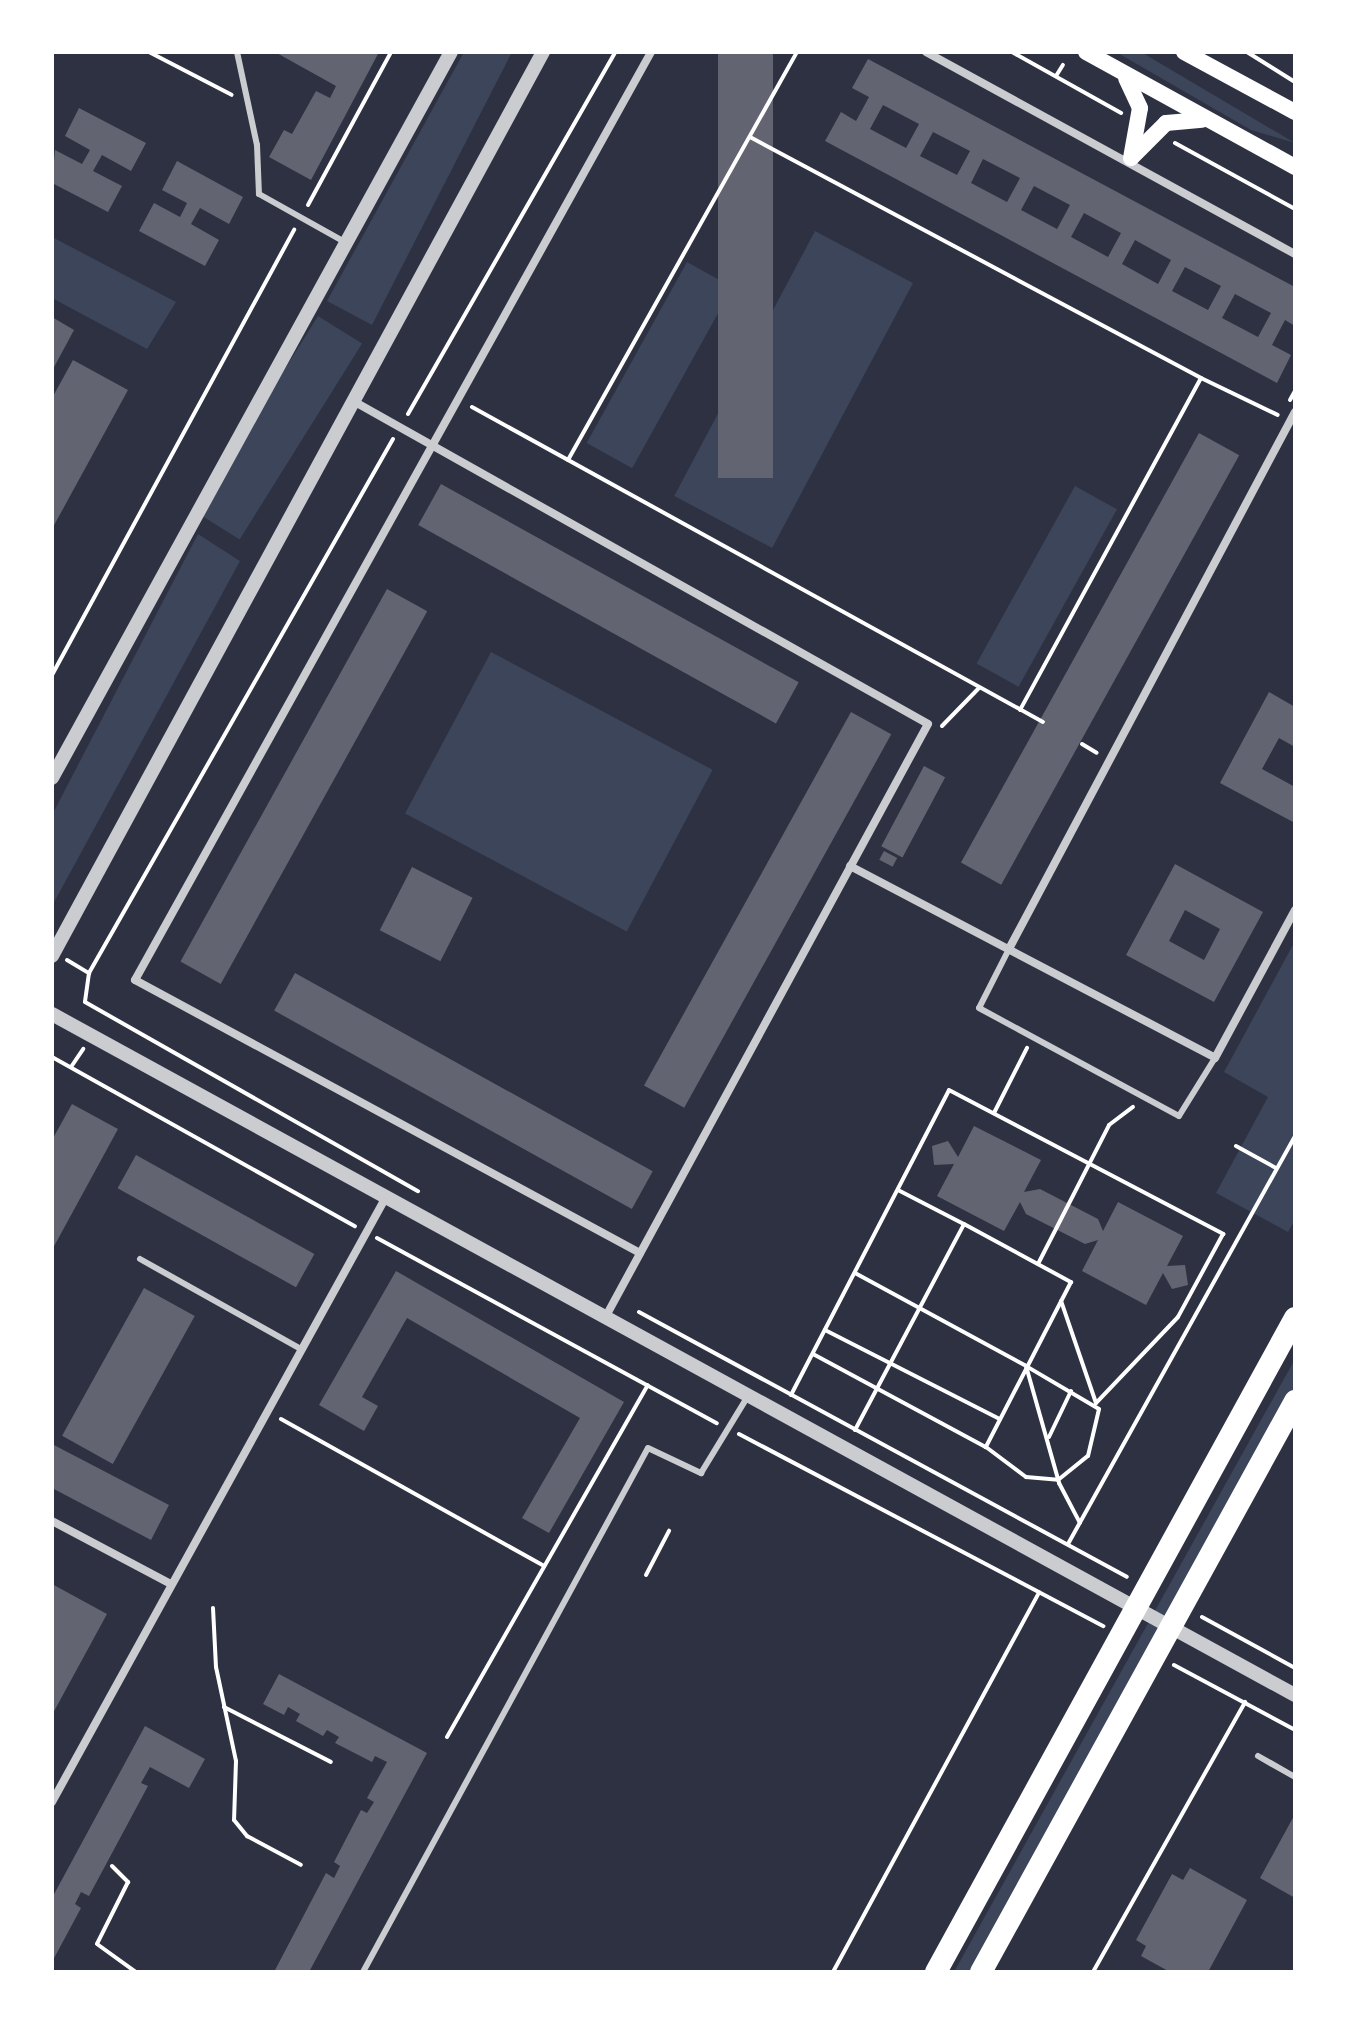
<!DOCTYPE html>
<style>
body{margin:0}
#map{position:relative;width:1347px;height:2024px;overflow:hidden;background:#2d3142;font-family:"PT Sans Narrow",sans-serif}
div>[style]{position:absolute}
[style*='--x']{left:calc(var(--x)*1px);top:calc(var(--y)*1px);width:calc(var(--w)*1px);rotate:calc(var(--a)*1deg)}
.green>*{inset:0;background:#3c4559;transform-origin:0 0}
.building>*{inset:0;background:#626471;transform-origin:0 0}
.path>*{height:4px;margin:-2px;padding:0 2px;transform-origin:2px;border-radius:2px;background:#fff}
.service>*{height:6px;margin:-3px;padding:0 3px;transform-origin:3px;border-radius:3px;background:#caccd0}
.minor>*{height:8px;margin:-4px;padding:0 4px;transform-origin:4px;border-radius:4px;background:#caccd0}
.tertiary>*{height:14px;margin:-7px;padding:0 7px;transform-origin:7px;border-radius:7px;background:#caccd0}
.secondary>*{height:16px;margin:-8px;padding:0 8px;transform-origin:8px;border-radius:8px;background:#fff}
.trunk>*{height:22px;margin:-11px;padding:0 11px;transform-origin:11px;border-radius:11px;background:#fff}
span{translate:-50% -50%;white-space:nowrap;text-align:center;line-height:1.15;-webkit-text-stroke:8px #fff;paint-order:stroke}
.frame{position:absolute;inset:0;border:54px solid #fff;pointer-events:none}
</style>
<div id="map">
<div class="green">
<i style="clip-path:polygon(464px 52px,512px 52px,372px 325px,327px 301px)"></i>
<i style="clip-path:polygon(1116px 52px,1141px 52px,1295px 143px,1251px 130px)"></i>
<i style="left:815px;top:231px;width:111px;height:300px;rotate:28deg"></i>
<i style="clip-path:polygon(52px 237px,176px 302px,147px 349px,52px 298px)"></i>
<i style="left:687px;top:262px;width:52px;height:207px;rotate:29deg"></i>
<i style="left:318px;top:316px;width:52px;height:231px;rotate:32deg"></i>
<i style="left:1075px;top:486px;width:48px;height:203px;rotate:29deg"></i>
<i style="clip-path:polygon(198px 534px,240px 561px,52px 906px,52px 815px)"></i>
<i style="left:491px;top:652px;width:251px;height:183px;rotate:28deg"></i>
<i style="clip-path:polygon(1295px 941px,1295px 1220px,1288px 1232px,1216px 1193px,1268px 1097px,1224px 1072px)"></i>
<i style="clip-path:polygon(1295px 1359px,1295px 1394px,971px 1972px,954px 1972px)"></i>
</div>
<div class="building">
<i style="clip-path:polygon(275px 52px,379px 52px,311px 180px,269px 157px,284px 130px,292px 134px,316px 91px,330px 98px,336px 86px)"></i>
<i style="left:718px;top:52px;width:55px;height:426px"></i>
<i style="clip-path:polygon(evenodd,868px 59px,1295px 287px,1295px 326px,1285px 320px,1272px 345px,1291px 355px,1277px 383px,825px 141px,841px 112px,856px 121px,869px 97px,852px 88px,868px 59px,883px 105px,919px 124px,906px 148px,870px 129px,883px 105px,868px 59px,933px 132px,970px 151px,957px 175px,920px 156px,933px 132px,868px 59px,983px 159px,1020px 178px,1007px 202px,971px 183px,983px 159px,868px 59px,1034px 186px,1070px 205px,1057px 229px,1021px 210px,1034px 186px,868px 59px,1084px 213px,1121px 233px,1108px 257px,1071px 237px,1084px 213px,868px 59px,1135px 240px,1171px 260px,1158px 284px,1122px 264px,1135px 240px,868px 59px,1185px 267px,1221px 286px,1208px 310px,1172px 291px,1185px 267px,868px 59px,1235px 294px,1271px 313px,1258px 337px,1222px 318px,1235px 294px)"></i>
<i style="clip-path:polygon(79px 108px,146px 143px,131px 171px,102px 155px,93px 171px,122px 186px,108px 212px,52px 183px,55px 150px,82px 164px,90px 150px,65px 136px)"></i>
<i style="clip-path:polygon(177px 161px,243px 197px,229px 224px,200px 208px,191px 224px,219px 240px,205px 266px,139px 231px,154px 203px,180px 217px,187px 203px,162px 190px)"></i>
<i style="clip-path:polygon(52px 317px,74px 330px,52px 371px)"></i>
<i style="clip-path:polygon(73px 360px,128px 390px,52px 529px,52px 398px)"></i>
<i style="left:1199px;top:433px;width:46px;height:491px;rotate:29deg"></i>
<i style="left:441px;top:484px;width:409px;height:47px;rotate:29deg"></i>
<i style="left:387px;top:589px;width:46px;height:426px;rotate:29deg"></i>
<i style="clip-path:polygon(1269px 692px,1295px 707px,1295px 747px,1279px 738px,1262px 769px,1295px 787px,1295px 823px,1220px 783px)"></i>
<i style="left:851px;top:712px;width:46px;height:427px;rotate:29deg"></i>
<i style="left:924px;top:766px;width:24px;height:91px;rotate:28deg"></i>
<i style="left:884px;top:851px;width:15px;height:10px;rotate:28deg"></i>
<i style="clip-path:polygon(evenodd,1175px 864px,1263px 912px,1214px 1002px,1126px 955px,1175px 864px,1185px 910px,1220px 929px,1204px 960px,1169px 941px,1185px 910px)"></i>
<i style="left:412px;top:867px;width:68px;height:71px;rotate:27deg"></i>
<i style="left:295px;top:973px;width:409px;height:43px;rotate:29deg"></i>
<i style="clip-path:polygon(72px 1104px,118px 1129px,52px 1250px,52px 1140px)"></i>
<i style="clip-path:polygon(974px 1126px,1041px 1160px,1024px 1192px,1040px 1189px,1098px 1219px,1103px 1231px,1118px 1202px,1183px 1236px,1167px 1266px,1185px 1265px,1188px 1285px,1172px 1289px,1163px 1273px,1146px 1305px,1082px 1271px,1098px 1240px,1085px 1244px,1026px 1214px,1020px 1202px,1004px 1231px,937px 1196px,954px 1164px,934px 1165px,932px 1146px,948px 1141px,958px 1157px)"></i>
<i style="left:136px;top:1155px;width:204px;height:38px;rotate:29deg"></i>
<i style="clip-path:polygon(396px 1271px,624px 1402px,549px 1533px,522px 1518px,580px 1418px,407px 1318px,362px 1397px,378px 1406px,364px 1431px,319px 1405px)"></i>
<i style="left:144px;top:1288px;width:58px;height:169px;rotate:29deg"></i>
<i style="clip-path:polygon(52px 1444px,169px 1505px,151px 1540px,52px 1488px)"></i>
<i style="clip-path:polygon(52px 1584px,107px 1614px,52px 1715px,53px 1637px)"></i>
<i style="clip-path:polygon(279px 1674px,427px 1753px,309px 1972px,274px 1972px,326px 1873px,334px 1878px,340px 1866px,334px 1862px,361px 1810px,367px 1813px,374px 1802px,367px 1798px,387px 1762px,375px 1756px,372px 1762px,335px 1743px,339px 1737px,327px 1730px,323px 1736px,296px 1721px,300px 1714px,288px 1707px,284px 1715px,263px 1704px)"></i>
<i style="clip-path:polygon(145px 1726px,205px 1759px,189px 1788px,150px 1767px,141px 1783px,148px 1786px,89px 1896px,81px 1892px,75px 1904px,81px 1908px,52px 1962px,52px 1898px)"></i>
<i style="clip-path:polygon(1295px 1814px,1295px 1898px,1260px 1878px)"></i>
<i style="clip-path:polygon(1190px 1868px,1247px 1900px,1208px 1972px,1170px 1972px,1141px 1956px,1146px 1946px,1136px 1940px,1172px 1874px,1183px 1880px)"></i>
</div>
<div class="path">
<i style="--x:149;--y:52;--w:93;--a:27.4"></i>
<i style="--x:1012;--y:52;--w:125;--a:29.2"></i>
<i style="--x:1247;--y:52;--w:57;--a:32"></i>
<i style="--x:1056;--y:76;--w:13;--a:-58"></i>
<i style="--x:750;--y:137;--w:511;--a:28.12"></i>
<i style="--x:1201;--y:378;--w:378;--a:118.6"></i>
<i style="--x:1175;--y:143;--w:137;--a:28.8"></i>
<i style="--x:308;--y:205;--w:174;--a:-61.5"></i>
<i style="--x:1201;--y:378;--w:85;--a:25.7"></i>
<i style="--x:1290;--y:400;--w:10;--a:-61"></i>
<i style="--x:472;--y:407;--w:652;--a:28.88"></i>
<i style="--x:408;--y:414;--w:417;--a:-60.2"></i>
<i style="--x:393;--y:439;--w:614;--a:119.65"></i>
<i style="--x:89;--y:973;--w:29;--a:98"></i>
<i style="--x:85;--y:1002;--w:383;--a:29.6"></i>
<i style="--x:568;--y:460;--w:468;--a:-60.7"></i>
<i style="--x:52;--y:675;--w:507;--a:-61.46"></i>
<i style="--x:942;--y:726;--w:53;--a:-45.8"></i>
<i style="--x:1082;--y:744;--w:17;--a:31"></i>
<i style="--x:67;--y:960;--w:26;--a:31"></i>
<i style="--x:52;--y:1057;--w:347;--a:29.2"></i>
<i style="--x:71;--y:1067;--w:22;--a:-56"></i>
<i style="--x:994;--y:1113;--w:73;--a:-63.1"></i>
<i style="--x:1236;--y:1146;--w:46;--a:28.8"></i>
<i style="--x:898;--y:1190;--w:74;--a:27.3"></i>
<i style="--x:377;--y:1238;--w:387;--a:28.6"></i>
<i style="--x:1038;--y:1264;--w:156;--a:-62.9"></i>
<i style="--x:1109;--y:1125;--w:30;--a:-37"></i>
<i style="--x:855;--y:1273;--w:195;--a:28.5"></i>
<i style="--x:1026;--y:1366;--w:122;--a:74.2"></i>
<i style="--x:1059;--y:1483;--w:45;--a:62.3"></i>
<i style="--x:639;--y:1312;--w:555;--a:28.5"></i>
<i style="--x:825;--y:1330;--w:196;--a:27"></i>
<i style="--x:813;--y:1354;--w:196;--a:28.3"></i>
<i style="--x:986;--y:1447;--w:50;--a:36.9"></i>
<i style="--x:1026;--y:1477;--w:32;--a:5"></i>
<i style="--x:1058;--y:1480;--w:38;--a:-39"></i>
<i style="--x:1088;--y:1456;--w:48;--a:-76.8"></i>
<i style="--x:1099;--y:1409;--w:85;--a:-149.5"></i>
<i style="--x:791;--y:1395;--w:343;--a:-62.6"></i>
<i style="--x:949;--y:1090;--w:310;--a:27.7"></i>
<i style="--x:1223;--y:1234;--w:94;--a:118.5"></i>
<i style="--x:1178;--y:1317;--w:119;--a:133.6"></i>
<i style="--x:1096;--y:1403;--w:108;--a:-108.9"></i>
<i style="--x:281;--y:1419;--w:301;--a:29.2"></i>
<i style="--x:855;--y:1430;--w:233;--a:-62.1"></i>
<i style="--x:964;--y:1224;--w:122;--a:28.5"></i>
<i style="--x:1071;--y:1282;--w:186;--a:117.3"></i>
<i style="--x:739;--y:1434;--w:412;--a:27.8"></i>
<i style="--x:1049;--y:1437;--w:51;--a:-64.4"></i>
<i style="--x:1068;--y:1544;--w:467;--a:-60.9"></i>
<i style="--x:646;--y:1575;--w:50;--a:-62.4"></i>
<i style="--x:213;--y:1608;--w:59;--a:87.1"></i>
<i style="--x:216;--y:1667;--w:96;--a:78"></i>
<i style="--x:236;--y:1761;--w:59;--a:91.9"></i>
<i style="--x:234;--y:1820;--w:21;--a:51"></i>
<i style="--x:247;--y:1836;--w:61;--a:28.2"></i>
<i style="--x:1202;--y:1617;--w:106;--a:28.7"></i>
<i style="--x:1174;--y:1665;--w:137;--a:28.2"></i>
<i style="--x:224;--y:1707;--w:120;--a:27.2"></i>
<i style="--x:447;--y:1737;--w:405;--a:-60.3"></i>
<i style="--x:112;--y:1866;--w:23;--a:45"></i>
<i style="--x:128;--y:1882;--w:69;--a:116.6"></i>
<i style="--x:97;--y:1944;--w:48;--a:35.7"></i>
<i style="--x:833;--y:1972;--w:432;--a:-61.5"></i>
<i style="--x:1093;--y:1972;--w:310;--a:-60.6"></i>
</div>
<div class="service">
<i style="--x:237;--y:52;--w:95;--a:77.9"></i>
<i style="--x:257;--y:145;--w:49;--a:87.7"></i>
<i style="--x:259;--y:194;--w:98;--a:29.2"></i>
<i style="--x:1010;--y:947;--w:68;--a:116.9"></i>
<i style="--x:979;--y:1008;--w:227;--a:28.4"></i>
<i style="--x:1179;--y:1116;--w:68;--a:-58.2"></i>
<i style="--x:140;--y:1259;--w:184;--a:29.2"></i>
<i style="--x:1258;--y:1756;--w:43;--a:29.6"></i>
<i style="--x:363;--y:1972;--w:596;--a:-61.46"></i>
<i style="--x:648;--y:1448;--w:59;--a:25.3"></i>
<i style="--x:701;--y:1473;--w:90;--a:-58.6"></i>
</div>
<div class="minor">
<i style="--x:926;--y:52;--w:421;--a:28.7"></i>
<i style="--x:355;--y:402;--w:657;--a:29.33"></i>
<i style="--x:928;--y:724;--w:676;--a:118.54"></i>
<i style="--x:850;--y:866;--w:412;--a:27.7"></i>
<i style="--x:1215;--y:1058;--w:168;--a:-61.6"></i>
<i style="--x:1010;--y:947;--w:606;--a:-61.96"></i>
<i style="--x:640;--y:1253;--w:574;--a:-151.6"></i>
<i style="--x:135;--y:980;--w:1062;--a:-60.92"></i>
<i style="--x:52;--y:1521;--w:135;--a:27.9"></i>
<i style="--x:52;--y:1802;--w:691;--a:-61.1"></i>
</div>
<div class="tertiary">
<i style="--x:52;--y:778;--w:828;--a:-61.21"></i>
<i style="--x:52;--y:956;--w:1029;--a:-61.49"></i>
<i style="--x:52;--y:1014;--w:1417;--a:28.72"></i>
</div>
<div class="secondary">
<i style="--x:1086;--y:52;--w:239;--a:28.8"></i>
<i style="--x:1184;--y:52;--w:126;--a:28.4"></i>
<i style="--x:1126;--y:78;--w:33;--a:65"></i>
<i style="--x:1140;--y:108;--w:51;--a:100.2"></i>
<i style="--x:1132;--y:157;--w:48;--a:-45"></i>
<i style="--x:1166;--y:123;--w:36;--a:-5"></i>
</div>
<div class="trunk">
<i style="--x:936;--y:1972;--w:746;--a:-61.24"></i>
<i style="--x:981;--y:1972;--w:652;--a:-61.19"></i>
</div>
<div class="frame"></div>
</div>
